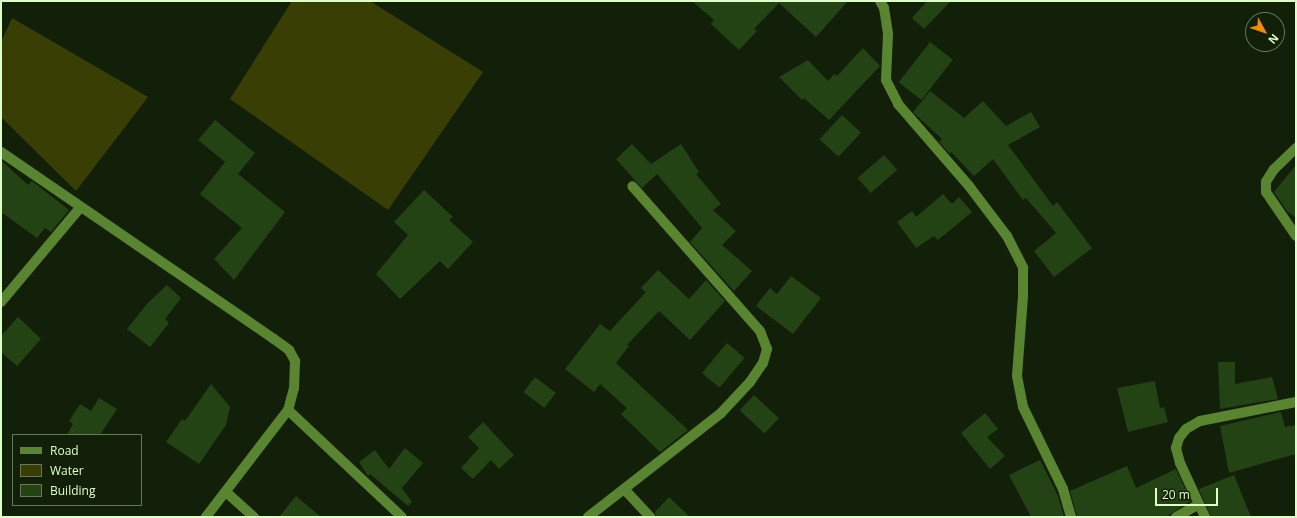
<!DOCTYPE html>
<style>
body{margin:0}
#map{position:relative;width:1297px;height:518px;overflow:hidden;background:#12200a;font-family:"Open Sans",sans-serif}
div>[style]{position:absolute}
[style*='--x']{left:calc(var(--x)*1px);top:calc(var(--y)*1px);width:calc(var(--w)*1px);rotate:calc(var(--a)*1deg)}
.water>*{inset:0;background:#393f04}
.building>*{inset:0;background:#234314;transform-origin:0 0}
.minor>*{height:10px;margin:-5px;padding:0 5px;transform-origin:5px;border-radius:5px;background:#598430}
span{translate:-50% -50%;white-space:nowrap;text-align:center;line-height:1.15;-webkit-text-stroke:3px #12200a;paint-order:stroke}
.frame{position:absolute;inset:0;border:2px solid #dfffc9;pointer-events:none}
.legend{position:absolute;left:12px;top:434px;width:130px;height:72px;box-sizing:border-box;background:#12200a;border:1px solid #647956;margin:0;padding:5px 7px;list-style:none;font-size:12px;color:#dfffc9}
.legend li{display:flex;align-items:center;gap:8px;height:20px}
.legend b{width:20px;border:1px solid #647956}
.north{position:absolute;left:1245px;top:12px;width:40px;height:40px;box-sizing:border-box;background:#12200a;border:1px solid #647956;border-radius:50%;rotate:130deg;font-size:11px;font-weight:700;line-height:16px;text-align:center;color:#dfffc9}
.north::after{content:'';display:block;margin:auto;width:14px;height:18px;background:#f48c00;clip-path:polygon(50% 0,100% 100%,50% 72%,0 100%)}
.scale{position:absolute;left:1155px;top:488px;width:63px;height:18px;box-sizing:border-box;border:2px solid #dfffc9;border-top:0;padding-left:5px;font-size:12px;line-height:14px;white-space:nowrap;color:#dfffc9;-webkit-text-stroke:3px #12200a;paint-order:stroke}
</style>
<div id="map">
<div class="water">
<i style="clip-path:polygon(292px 1px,370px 1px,483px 72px,388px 210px,230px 99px)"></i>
<i style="clip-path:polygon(12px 18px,148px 97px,76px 191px,1px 117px,1px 42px)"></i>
</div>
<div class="building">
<i style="clip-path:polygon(692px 1px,848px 1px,816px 37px,779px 3px,754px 29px,757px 31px,739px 50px,711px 24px,714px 20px)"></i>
<i style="clip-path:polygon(927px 1px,951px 1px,924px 29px,912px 18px)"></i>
<i style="left:930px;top:42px;width:29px;height:51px;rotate:38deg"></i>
<i style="clip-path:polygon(863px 48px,880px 66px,829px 120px,804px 98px,802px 100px,779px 77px,808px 60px,828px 81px,834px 74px,837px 76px)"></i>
<i style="clip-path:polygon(930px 91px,964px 118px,983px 101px,1006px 126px,1031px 112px,1040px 127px,1008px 145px,1053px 206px,1057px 202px,1092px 248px,1054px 277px,1034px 251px,1056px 233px,1026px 198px,1023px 200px,993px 159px,974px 176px,951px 152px,950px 154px,939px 142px,942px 139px,913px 112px)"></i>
<i style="left:842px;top:115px;width:26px;height:33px;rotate:43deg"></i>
<i style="clip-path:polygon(215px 120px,255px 153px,238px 174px,285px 212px,234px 280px,214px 259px,242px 228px,200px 194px,225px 162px,198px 140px)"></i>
<i style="clip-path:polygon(632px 144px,651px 164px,681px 144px,699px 172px,696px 174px,721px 204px,713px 210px,736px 231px,722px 245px,752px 271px,734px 291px,690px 242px,702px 228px,657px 174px,642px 188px,616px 159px)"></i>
<i style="left:884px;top:155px;width:20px;height:35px;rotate:49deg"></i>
<i style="clip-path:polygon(1px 160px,28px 185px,32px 181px,69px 210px,51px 232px,45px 228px,37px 238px,1px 212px)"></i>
<i style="clip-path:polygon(1296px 165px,1296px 218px,1287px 211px,1274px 192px)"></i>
<i style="clip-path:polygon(424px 190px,453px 217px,449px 220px,473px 242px,448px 269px,440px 261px,400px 299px,376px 274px,408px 235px,394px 222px)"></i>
<i style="clip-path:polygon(943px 194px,952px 204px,959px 197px,972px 212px,938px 240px,934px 236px,916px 248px,897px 222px,912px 211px,916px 217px)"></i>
<i style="clip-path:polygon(658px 270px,689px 299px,706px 280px,725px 301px,690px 340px,659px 311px,627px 345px,629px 346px,616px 363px,688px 430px,660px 452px,621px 414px,627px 408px,600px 384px,594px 392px,565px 369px,600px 324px,610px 331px,646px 292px,641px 288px)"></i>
<i style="clip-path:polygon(791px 276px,821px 298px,793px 334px,756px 306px,770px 288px,777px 294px)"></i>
<i style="clip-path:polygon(167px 285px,181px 298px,165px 319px,169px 323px,150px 347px,127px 329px,147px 304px)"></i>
<i style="clip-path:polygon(18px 317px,41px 339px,17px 366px,1px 352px,1px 336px)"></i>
<i style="left:727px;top:343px;width:23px;height:39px;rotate:40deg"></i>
<i style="clip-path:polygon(1218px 362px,1235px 362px,1235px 384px,1272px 377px,1278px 399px,1220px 409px)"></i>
<i style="left:535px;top:377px;width:26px;height:19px;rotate:37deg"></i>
<i style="clip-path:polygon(1155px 381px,1160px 408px,1164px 407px,1168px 422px,1128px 432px,1117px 388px)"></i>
<i style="clip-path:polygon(211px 384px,230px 407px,226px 425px,199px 464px,166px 442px,182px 419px,185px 421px)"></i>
<i style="left:754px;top:395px;width:34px;height:21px;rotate:43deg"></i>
<i style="clip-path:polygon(99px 398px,117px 409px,100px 435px,67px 435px,73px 424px,69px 421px,80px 404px,91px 411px)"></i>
<i style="clip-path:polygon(1281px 412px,1285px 427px,1296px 425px,1296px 454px,1229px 473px,1220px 426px)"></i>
<i style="clip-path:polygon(985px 413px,998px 429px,987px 437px,1005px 456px,990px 469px,961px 433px)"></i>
<i style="clip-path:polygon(483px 422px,514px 455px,499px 469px,491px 460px,473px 479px,461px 468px,479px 448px,468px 437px)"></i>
<i style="clip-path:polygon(405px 448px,423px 463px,402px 488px,412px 502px,408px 506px,370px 474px,368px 476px,359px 462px,375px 450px,389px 469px)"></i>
<i style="clip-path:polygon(1040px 460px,1058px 496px,1064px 517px,1031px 517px,1009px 475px)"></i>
<i style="clip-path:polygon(1127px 466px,1136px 488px,1176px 469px,1191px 501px,1166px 517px,1077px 517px,1070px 491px)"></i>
<i style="clip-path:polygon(1234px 475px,1251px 517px,1211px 517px,1199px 489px)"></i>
<i style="clip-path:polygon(296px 496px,321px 517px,279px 517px)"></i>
<i style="clip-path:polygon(669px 497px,690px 517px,656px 517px,655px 512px)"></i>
</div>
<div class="minor">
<i style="--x:880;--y:1;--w:8;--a:60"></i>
<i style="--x:884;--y:8;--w:26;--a:81"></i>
<i style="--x:888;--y:34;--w:46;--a:92.5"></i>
<i style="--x:886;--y:80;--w:27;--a:63"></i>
<i style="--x:898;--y:104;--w:108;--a:49.1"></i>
<i style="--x:969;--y:186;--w:63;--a:52.8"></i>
<i style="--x:1007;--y:236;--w:36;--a:63"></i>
<i style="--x:1023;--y:268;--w:28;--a:90"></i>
<i style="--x:1023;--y:296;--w:80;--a:94.3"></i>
<i style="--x:1017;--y:376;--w:32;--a:79"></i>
<i style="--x:1023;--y:407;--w:91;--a:64"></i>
<i style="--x:1063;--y:489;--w:29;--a:74"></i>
<i style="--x:1296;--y:148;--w:30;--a:136"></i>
<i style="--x:1274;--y:169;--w:15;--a:122"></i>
<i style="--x:1266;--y:182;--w:10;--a:90"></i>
<i style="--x:1266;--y:192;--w:53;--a:55.7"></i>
<i style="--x:1;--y:152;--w:331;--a:34.4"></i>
<i style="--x:274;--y:339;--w:19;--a:36"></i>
<i style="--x:289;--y:350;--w:13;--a:61"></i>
<i style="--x:295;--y:361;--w:27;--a:92"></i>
<i style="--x:294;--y:388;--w:23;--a:105"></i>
<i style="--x:288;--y:410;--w:135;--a:127.5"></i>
<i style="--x:1;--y:302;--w:123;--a:-50"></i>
<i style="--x:288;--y:410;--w:156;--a:43.2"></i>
<i style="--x:625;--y:490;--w:37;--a:47"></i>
<i style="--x:226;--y:492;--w:38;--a:42"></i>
<i style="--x:588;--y:517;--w:169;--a:-38"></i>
<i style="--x:721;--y:413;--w:42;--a:-46.9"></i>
<i style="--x:750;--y:382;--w:23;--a:-56"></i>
<i style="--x:763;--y:363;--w:15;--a:-74"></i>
<i style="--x:767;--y:349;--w:19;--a:-111"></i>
<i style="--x:760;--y:331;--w:193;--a:-131.4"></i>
<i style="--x:1176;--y:517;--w:26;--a:-29"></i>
<i style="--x:1205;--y:517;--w:60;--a:-114.8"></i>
<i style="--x:1180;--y:463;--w:16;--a:-105"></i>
<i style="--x:1176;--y:448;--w:10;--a:-73"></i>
<i style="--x:1179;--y:438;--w:11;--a:-52"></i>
<i style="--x:1186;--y:429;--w:16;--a:-30"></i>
<i style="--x:1200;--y:421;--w:98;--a:-11.2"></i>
</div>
<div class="frame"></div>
<ul class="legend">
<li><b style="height:5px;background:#598430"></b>Road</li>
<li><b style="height:11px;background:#393f04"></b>Water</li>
<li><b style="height:11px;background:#234314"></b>Building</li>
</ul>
<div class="north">N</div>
<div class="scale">20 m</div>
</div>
